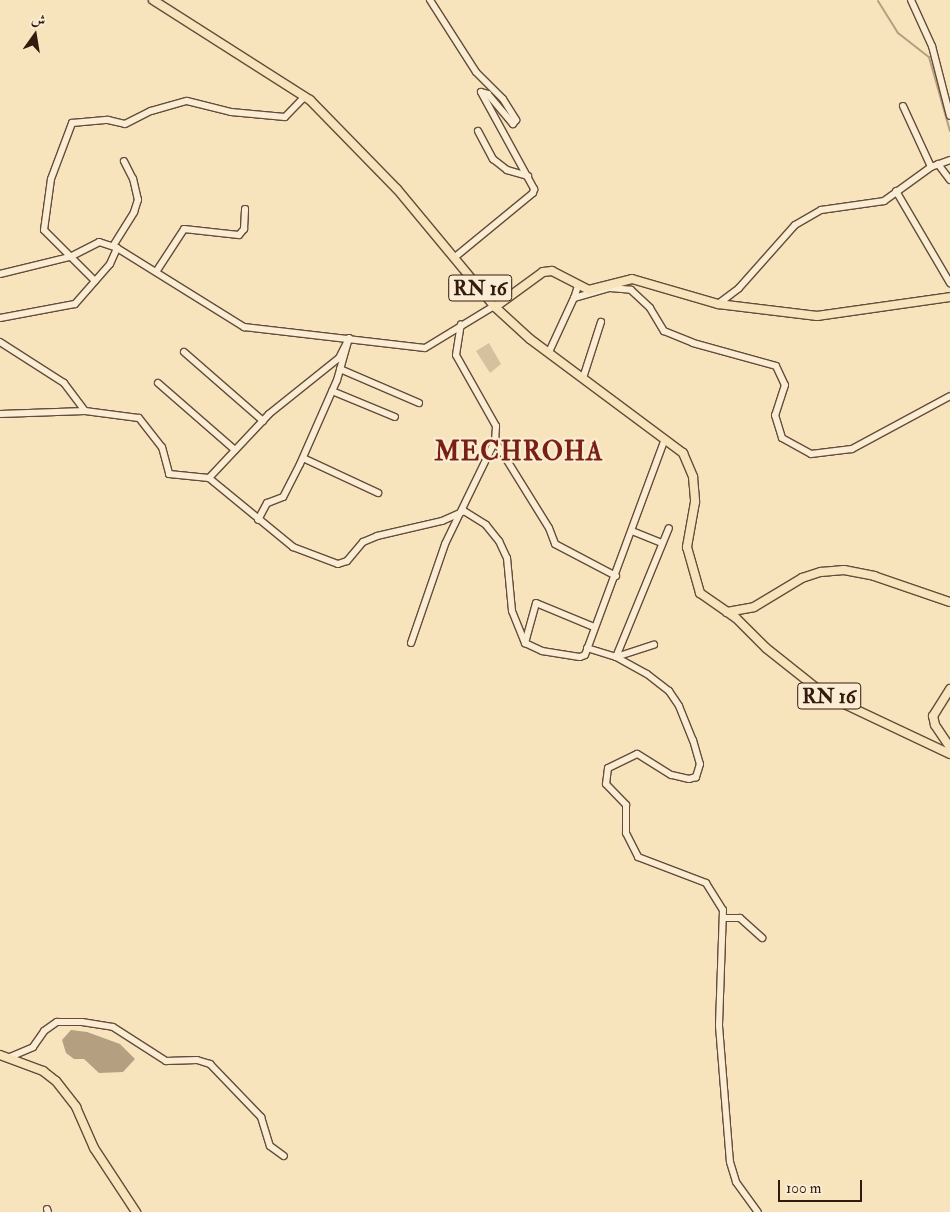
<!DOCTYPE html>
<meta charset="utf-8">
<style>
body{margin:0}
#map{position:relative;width:950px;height:1212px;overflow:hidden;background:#f7e3bc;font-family:"IM FELL Double Pica",Amiri,serif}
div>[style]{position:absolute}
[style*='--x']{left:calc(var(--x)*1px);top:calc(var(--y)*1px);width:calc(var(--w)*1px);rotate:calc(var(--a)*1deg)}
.green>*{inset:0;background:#d6c19e}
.water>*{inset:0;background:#b49f81}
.stream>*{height:2px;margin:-1px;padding:0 1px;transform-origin:1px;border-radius:1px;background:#b49f81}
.roads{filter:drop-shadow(1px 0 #644c3a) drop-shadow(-1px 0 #644c3a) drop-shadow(0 1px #644c3a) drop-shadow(0 -1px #644c3a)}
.minor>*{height:6px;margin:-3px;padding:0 3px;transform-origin:3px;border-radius:3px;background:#faedd3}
.major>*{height:8px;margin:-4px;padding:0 4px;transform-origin:4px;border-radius:4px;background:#f7e3bc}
span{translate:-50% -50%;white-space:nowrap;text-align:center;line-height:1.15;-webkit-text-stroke:4.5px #faedd3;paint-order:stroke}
.shield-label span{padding:1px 4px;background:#faedd3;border:1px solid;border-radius:4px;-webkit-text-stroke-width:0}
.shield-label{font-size:20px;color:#331a0e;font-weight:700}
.district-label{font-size:26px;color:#7a1f14;font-weight:700;letter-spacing:1px}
.north{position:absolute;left:10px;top:10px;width:50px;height:50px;-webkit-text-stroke:4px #faedd3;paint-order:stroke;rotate:13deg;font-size:14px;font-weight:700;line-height:20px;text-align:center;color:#331a0e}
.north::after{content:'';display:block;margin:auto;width:18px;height:22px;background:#331a0e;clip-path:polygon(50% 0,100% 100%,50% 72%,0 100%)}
.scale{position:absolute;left:778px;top:1180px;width:84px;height:22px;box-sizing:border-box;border:2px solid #331a0e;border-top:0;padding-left:6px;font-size:15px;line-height:18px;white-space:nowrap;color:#331a0e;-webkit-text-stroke:4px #faedd3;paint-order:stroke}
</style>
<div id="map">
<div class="green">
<i style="clip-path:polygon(489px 343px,501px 364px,490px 373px,476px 351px)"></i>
</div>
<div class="water">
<i style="clip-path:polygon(71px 1030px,87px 1032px,120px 1044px,135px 1059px,123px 1072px,99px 1073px,84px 1059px,74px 1059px,66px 1053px,62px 1040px)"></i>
</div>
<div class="stream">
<i style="--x:878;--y:1;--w:38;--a:58"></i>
<i style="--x:898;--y:33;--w:39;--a:38"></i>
<i style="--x:929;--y:57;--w:77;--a:74.2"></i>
</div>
<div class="roads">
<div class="minor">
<i style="--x:430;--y:0;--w:85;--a:57.4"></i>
<i style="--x:476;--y:72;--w:38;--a:45"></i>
<i style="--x:503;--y:99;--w:25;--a:58"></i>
<i style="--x:516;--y:120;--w:5;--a:127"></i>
<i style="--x:513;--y:124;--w:39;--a:-130"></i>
<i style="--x:488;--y:94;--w:7;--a:-164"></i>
<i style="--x:481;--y:92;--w:111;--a:61.3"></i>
<i style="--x:534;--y:189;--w:4;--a:104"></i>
<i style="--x:533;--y:193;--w:101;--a:140.6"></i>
<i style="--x:911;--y:0;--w:51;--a:65.5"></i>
<i style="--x:932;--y:46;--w:72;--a:75.6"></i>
<i style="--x:903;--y:106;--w:67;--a:65.3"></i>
<i style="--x:478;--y:131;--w:32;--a:62"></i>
<i style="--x:493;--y:159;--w:18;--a:38"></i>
<i style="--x:507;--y:170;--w:22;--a:16"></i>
<i style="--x:938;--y:164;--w:20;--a:53"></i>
<i style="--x:896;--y:191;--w:107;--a:59.6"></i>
<i style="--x:113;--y:246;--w:40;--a:-58"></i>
<i style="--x:134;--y:212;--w:13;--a:-72"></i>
<i style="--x:138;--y:200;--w:22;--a:-103"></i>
<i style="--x:133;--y:179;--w:20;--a:-117"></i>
<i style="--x:156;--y:272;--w:51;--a:-56.9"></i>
<i style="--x:184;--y:229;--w:55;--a:6.2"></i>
<i style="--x:239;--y:235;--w:8;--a:-50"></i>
<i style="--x:244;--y:229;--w:20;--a:-87"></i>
<i style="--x:0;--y:274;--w:72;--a:-13.7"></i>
<i style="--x:70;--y:257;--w:33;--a:-27"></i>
<i style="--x:99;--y:242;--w:19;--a:18"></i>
<i style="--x:95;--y:281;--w:72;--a:-135"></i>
<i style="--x:44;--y:230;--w:51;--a:-82.2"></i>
<i style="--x:51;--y:179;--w:60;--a:-69.4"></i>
<i style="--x:72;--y:123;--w:36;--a:-5"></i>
<i style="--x:108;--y:120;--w:17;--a:13"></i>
<i style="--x:125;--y:124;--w:29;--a:-27"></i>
<i style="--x:151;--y:111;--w:37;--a:-16"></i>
<i style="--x:187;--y:101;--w:45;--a:14"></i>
<i style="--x:231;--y:112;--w:54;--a:5.3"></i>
<i style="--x:285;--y:117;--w:29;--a:-46"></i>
<i style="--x:578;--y:286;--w:13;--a:108"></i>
<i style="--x:574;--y:298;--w:37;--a:-16"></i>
<i style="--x:610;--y:288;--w:21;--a:5"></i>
<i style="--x:631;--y:290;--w:26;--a:43"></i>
<i style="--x:650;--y:308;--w:27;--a:59"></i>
<i style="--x:664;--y:331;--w:31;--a:22"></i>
<i style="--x:693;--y:343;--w:86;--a:15.5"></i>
<i style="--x:776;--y:366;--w:21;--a:65"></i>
<i style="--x:785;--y:385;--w:32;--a:108"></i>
<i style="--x:775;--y:415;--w:24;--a:73"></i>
<i style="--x:782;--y:438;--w:33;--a:29"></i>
<i style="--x:811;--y:454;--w:41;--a:-7"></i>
<i style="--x:852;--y:449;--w:111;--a:-28.4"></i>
<i style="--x:718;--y:304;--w:26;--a:-37"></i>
<i style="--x:739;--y:288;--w:84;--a:-48.4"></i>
<i style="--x:795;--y:225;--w:30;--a:-30"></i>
<i style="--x:821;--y:210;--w:64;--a:-8.1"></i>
<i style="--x:884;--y:201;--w:58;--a:-35.9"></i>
<i style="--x:931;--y:167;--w:20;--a:-20"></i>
<i style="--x:0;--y:318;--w:76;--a:-10.6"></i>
<i style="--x:75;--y:304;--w:53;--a:-48.8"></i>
<i style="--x:110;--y:264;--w:17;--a:-66"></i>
<i style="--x:117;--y:248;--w:150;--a:31.9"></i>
<i style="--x:244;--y:327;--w:182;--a:6.6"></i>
<i style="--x:425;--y:348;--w:81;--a:-31.3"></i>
<i style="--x:0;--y:342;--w:76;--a:32.6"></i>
<i style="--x:64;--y:383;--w:35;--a:53"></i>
<i style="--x:85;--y:411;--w:54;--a:7.4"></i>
<i style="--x:139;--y:418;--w:37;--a:52"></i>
<i style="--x:162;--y:447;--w:28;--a:75"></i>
<i style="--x:169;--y:474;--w:40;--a:5.7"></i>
<i style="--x:209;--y:478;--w:88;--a:-46.8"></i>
<i style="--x:269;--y:414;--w:90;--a:-38.7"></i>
<i style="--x:339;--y:358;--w:22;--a:-63"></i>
<i style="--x:349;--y:338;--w:44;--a:105.9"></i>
<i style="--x:337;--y:380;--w:92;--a:113.8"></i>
<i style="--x:300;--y:464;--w:37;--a:117"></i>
<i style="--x:283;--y:497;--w:17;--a:159"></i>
<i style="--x:267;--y:503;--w:19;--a:118"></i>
<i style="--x:184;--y:352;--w:105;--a:41.1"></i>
<i style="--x:549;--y:352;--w:60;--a:-65.2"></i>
<i style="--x:340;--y:369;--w:86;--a:23.3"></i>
<i style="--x:583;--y:378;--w:59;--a:-72.2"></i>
<i style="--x:158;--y:383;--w:102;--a:41"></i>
<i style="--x:332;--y:391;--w:68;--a:22.4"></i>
<i style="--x:0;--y:414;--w:85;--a:-2"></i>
<i style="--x:495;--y:441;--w:102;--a:58.2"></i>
<i style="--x:549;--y:528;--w:17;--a:69"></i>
<i style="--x:555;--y:544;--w:69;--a:27.7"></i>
<i style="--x:303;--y:458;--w:83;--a:25"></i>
<i style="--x:209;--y:478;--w:109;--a:39.4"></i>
<i style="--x:293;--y:547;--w:48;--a:20.7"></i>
<i style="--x:338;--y:564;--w:9;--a:-18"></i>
<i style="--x:347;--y:561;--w:25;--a:-50"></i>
<i style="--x:363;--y:542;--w:15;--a:-23"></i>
<i style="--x:377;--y:536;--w:67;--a:-13"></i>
<i style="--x:442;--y:521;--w:24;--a:-24"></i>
<i style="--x:464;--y:511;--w:26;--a:32"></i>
<i style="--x:486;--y:525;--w:21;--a:51"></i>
<i style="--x:499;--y:541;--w:19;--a:65"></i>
<i style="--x:507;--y:558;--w:53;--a:84.6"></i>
<i style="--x:512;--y:611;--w:35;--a:68"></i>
<i style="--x:525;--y:643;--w:19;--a:25"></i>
<i style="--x:542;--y:651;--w:38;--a:9"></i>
<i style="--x:580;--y:657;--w:5;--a:-22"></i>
<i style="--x:585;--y:655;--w:230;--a:-69.7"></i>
<i style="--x:632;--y:531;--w:32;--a:22"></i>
<i style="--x:411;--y:643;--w:105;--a:-71"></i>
<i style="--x:445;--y:544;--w:114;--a:-64.1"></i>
<i style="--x:495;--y:441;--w:15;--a:-86"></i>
<i style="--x:496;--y:426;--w:81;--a:-119.4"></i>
<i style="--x:456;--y:355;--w:31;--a:-81"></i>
<i style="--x:525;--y:643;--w:41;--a:-74.6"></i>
<i style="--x:536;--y:603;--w:63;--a:22.5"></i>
<i style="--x:587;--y:648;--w:30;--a:17"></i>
<i style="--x:616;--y:657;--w:35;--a:29"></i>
<i style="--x:647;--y:674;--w:28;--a:38"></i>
<i style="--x:669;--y:691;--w:18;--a:56"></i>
<i style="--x:679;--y:706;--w:37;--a:68"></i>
<i style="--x:693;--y:740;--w:25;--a:74"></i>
<i style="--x:700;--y:764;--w:14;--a:107"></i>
<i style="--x:696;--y:777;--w:7;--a:164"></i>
<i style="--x:689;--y:779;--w:18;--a:-167"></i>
<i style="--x:671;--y:775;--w:40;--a:-148"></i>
<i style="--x:637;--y:754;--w:32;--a:154"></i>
<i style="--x:608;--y:768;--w:16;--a:97"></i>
<i style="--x:606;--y:784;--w:29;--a:46"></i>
<i style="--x:626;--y:805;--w:28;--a:90"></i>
<i style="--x:626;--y:833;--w:27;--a:63"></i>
<i style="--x:638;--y:857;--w:73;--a:20.9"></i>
<i style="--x:706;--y:883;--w:32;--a:58"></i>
<i style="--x:723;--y:910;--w:116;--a:92"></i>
<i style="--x:719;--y:1026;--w:136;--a:85.4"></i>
<i style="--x:730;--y:1162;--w:21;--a:73"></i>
<i style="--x:736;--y:1182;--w:37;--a:54"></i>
<i style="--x:616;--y:657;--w:139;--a:-67.7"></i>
<i style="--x:616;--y:657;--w:40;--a:-18"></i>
<i style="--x:723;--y:918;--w:17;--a:0"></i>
<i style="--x:740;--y:918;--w:30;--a:42"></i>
<i style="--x:10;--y:1057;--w:25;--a:-23"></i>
<i style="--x:33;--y:1047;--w:19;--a:-55"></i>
<i style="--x:44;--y:1031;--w:16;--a:-35"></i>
<i style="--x:57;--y:1022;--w:25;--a:0"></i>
<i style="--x:82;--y:1022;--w:31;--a:9"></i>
<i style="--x:113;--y:1027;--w:63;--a:32.7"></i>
<i style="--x:166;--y:1061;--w:31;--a:-2"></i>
<i style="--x:197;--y:1060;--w:14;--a:17"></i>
<i style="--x:210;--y:1064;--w:74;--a:46.1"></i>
<i style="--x:261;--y:1117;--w:30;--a:73"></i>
<i style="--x:270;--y:1146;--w:17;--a:36"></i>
<i style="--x:47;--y:1209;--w:3;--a:72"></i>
</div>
<div class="major">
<i style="--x:153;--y:0;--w:186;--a:32.5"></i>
<i style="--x:310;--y:100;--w:124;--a:45.7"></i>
<i style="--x:397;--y:189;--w:153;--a:50.3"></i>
<i style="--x:495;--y:307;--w:47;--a:42.4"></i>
<i style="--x:530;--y:339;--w:191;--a:36.7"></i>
<i style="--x:683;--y:453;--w:26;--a:67"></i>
<i style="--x:693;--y:477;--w:25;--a:85"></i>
<i style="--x:695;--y:502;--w:46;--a:100.1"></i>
<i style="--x:687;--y:547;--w:48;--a:74.2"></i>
<i style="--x:700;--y:593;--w:44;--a:34.8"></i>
<i style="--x:736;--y:618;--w:42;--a:45"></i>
<i style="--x:766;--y:648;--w:75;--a:38.5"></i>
<i style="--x:825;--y:695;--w:138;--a:25.3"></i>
<i style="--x:495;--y:307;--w:59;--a:-36.1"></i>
<i style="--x:543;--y:272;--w:9;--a:-6"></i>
<i style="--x:552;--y:271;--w:42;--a:27.2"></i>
<i style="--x:589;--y:290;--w:44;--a:-14.3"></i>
<i style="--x:632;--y:279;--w:90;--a:16.2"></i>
<i style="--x:718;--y:304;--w:100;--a:6.9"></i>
<i style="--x:817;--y:316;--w:134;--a:-8.1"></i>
<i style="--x:727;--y:612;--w:27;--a:-10"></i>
<i style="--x:754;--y:607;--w:56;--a:-31.1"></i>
<i style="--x:802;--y:578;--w:20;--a:-18"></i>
<i style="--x:821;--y:572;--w:23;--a:-5"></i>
<i style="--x:844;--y:570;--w:31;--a:11"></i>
<i style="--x:874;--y:576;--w:80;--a:18.9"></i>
<i style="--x:950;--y:689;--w:32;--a:122"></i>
<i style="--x:933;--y:716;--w:9;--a:77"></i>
<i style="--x:935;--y:725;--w:27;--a:56"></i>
<i style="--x:0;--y:1055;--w:46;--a:20.4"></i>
<i style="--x:43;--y:1071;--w:16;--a:38"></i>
<i style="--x:56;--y:1081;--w:33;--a:52"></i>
<i style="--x:76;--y:1107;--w:45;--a:66.3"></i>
<i style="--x:94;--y:1148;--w:77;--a:56.7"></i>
</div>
</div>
<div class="shield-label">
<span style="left:480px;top:288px">RN 16</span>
<span style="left:829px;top:696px">RN 16</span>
</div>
<div class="district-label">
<span style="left:519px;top:453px">MECHROHA</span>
</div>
<div class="north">ش</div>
<div class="scale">100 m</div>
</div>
